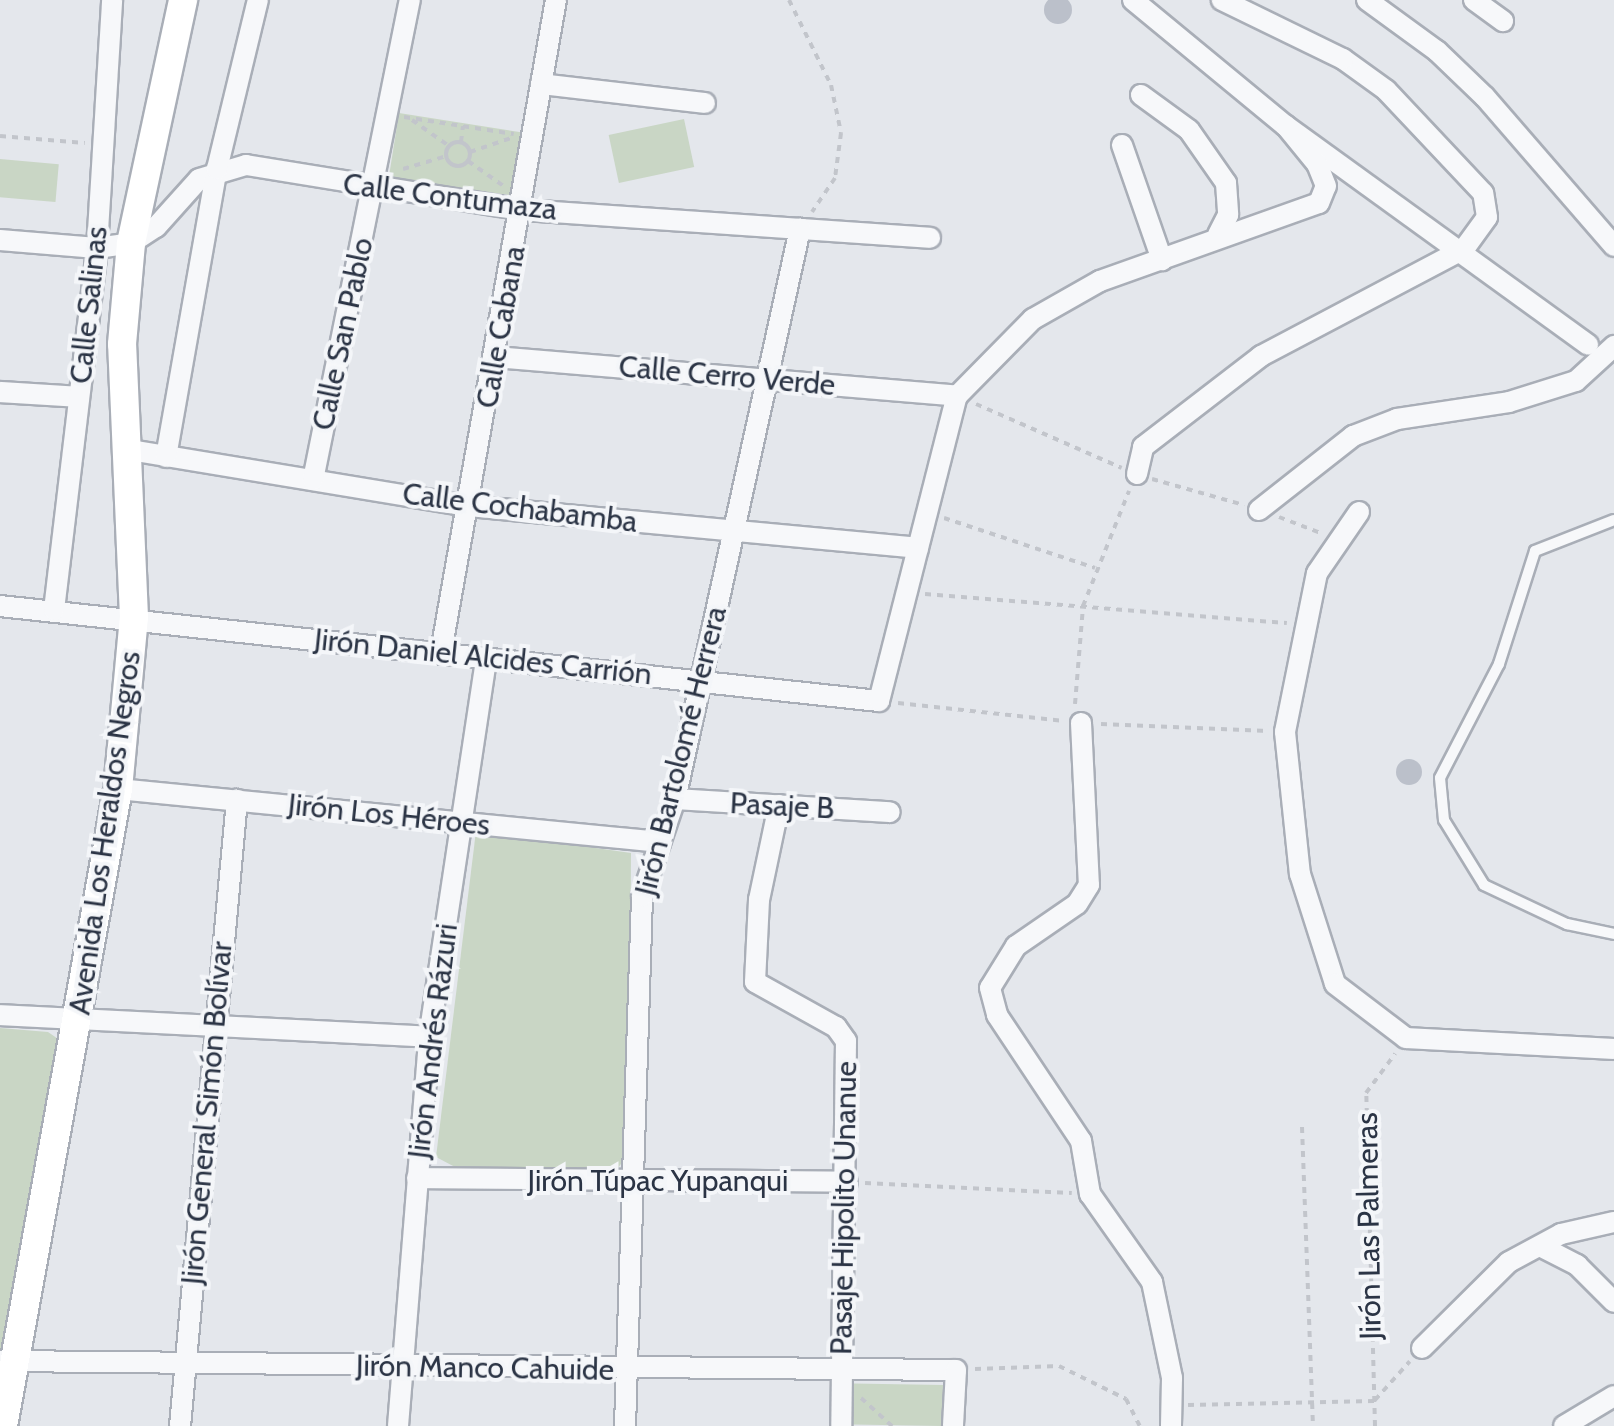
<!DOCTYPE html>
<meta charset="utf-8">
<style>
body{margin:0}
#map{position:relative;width:1614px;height:1426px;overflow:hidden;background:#e4e7ec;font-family:Cabin,sans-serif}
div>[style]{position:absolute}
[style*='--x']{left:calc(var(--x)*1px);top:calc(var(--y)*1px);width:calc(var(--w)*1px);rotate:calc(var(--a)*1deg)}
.green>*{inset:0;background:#c9d6c5;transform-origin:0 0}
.building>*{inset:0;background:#bbc0ca}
.round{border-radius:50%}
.path>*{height:4px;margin-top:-2px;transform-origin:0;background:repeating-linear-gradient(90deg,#c2c5cb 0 6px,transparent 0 12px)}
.path>.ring{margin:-2px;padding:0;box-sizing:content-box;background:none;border:4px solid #c2c5cb;border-radius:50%}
.roads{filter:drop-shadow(2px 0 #a9aeb7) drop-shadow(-2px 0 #a9aeb7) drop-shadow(0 2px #a9aeb7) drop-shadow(0 -2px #a9aeb7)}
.lane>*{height:10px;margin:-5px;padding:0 5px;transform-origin:5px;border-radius:5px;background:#f7f8fa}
.street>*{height:20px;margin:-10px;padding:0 10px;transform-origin:10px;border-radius:10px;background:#f7f8fa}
.secondary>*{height:28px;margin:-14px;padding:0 14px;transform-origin:14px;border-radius:14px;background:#fff}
span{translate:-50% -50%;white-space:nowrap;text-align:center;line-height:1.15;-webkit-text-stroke:8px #f4f6f9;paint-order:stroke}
.street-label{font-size:30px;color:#2b3445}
</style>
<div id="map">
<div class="green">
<i style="left:399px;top:113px;width:125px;height:64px;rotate:9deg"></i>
<i style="left:684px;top:119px;width:49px;height:77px;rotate:78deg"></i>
<i style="left:0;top:159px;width:59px;height:38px;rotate:5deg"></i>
<i style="clip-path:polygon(476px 831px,631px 853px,629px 1153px,618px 1168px,455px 1167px,436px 1157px)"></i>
<i style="clip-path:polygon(0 1028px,48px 1032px,64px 1043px,10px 1356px,0 1356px)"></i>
<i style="left:943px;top:1385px;width:41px;height:90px;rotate:91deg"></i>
</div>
<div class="building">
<i class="round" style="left:1044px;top:-4px;width:28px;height:28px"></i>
<i class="round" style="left:1396px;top:759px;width:26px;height:26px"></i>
</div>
<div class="path">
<i style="--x:789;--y:0;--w:95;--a:63.7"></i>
<i style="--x:831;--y:85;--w:49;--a:78.2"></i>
<i style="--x:841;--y:133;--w:45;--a:97.6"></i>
<i style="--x:835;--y:178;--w:41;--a:124.1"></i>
<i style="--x:404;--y:117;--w:111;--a:8.8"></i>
<i style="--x:412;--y:120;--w:45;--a:35.1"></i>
<i style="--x:0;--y:136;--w:85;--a:4.7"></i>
<i style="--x:461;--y:142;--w:16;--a:-83"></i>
<i class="ring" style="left:446px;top:142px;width:20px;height:20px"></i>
<i style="--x:470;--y:152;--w:46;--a:-18.8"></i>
<i style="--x:468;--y:161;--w:45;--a:35.1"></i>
<i style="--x:403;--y:169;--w:46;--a:-16.5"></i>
<i style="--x:976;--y:404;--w:159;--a:23.7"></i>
<i style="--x:1152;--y:479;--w:96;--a:15.8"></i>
<i style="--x:1279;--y:517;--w:47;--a:21.1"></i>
<i style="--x:944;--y:518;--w:159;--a:18.3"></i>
<i style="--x:925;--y:594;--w:363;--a:4.6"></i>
<i style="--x:898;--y:703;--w:167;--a:6.2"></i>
<i style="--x:1075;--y:704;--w:98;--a:-85.3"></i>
<i style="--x:1083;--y:606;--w:124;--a:-68.2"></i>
<i style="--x:1101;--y:724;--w:167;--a:2.4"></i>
<i style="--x:1302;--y:1127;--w:299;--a:87.9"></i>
<i style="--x:865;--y:1183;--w:207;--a:2.8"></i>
<i style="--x:975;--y:1369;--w:84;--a:-2"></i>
<i style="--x:1059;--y:1366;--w:75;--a:26.2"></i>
<i style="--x:1126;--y:1399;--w:30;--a:63"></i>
<i style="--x:861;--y:1398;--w:42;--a:42.1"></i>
<i style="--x:1375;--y:1400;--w:52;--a:-48.1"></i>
<i style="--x:1188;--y:1405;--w:186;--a:-1.2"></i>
<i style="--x:1375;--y:1426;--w:333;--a:-91.5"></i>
<i style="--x:1366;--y:1093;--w:49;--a:-53.4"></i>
</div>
<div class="roads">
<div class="lane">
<i style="--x:1614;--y:520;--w:85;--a:158.6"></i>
<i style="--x:1535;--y:551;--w:119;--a:107.7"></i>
<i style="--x:1499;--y:664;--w:128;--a:117.4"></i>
<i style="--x:1440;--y:778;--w:42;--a:84.6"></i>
<i style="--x:1444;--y:820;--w:76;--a:58.4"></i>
<i style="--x:1484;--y:885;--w:92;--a:25.2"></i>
<i style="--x:1567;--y:924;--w:48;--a:12"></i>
</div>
<div class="street">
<i style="--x:1133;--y:0;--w:198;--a:39.5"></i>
<i style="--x:1286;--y:126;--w:373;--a:35.9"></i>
<i style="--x:1367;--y:0;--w:87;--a:36.1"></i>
<i style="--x:1437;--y:51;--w:66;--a:43.8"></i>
<i style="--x:1485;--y:97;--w:197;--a:49.1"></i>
<i style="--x:1474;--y:0;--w:36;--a:36"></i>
<i style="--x:541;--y:84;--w:165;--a:6.6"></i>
<i style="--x:1141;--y:95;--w:59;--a:36.1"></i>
<i style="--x:1189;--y:130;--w:65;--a:55.1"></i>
<i style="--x:1226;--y:183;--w:32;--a:86"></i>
<i style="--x:1228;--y:215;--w:22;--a:117"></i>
<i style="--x:1122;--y:145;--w:122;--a:70.8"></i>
<i style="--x:0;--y:240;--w:97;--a:4.7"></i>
<i style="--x:97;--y:248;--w:34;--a:-8"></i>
<i style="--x:131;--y:243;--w:30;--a:-33"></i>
<i style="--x:156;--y:227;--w:64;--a:-48.1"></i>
<i style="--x:199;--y:179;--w:49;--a:-16.6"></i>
<i style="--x:246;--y:165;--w:281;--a:9.2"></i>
<i style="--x:523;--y:210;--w:408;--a:3.9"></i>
<i style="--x:496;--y:357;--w:463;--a:4.8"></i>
<i style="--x:0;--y:392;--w:79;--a:3.6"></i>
<i style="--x:124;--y:449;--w:349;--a:9.4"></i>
<i style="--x:468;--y:506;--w:452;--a:5.3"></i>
<i style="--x:166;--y:457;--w:292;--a:-80"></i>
<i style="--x:217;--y:169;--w:174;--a:-76.4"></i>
<i style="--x:1137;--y:474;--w:28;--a:-77"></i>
<i style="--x:1143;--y:447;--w:149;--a:-37.6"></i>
<i style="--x:1261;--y:356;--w:229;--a:-27.8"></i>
<i style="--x:1464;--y:249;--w:39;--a:-54"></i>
<i style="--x:1487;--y:217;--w:24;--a:-99"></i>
<i style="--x:1483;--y:193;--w:141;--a:-133.3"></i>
<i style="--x:1386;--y:90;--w:53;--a:-144.2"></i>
<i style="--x:1343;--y:59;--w:135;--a:-154"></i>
<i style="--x:313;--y:480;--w:490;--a:-78.6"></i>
<i style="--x:1259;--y:510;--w:120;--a:-38.2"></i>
<i style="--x:1353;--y:436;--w:47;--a:-21.1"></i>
<i style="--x:1397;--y:419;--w:113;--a:-8.6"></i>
<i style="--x:1509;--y:402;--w:70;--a:-17.4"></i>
<i style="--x:1576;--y:381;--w:52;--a:-42.6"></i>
<i style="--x:1359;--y:512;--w:74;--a:124.5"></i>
<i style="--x:1317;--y:573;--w:162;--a:101.4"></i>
<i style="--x:1285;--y:732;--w:143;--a:84"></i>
<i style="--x:1300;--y:874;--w:115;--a:72.3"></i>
<i style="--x:1335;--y:984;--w:89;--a:37.3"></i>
<i style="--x:1406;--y:1038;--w:208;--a:3"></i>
<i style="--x:0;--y:606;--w:884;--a:6.17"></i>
<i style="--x:879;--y:701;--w:315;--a:-75.7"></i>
<i style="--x:957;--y:396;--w:108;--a:-45.4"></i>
<i style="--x:1033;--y:319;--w:77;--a:-29.6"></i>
<i style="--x:1100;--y:281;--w:232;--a:-19.6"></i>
<i style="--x:1319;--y:203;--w:18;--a:-68"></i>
<i style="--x:1326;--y:186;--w:24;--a:-112"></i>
<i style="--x:1317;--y:164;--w:49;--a:-129.2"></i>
<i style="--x:54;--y:610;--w:365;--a:-83.2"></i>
<i style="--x:97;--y:248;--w:248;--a:-86.5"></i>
<i style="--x:441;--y:652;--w:662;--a:-80"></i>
<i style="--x:1081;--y:723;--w:162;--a:87.2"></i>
<i style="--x:1089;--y:885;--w:22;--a:122"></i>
<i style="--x:1077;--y:904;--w:74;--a:145.5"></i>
<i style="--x:1016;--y:946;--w:49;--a:121.8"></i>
<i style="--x:990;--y:988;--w:28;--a:75"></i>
<i style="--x:997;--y:1015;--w:151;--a:56.3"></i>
<i style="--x:1081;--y:1141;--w:54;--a:80.4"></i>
<i style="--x:1090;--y:1194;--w:108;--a:54.8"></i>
<i style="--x:1152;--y:1282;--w:98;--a:78.2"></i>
<i style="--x:1172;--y:1378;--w:48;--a:91.2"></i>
<i style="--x:118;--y:789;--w:545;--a:5.58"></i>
<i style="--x:675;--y:799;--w:215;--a:3.5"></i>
<i style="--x:779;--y:805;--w:97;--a:101.9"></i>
<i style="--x:759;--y:900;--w:82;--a:92.8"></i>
<i style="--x:755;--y:982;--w:93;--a:29.1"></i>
<i style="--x:836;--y:1027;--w:17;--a:54"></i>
<i style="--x:846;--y:1041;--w:385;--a:90.7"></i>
<i style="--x:0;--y:1015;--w:430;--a:2.9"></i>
<i style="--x:417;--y:1178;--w:430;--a:0.5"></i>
<i style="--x:1540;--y:1246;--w:42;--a:27.2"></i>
<i style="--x:1577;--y:1265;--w:52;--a:45"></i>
<i style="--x:1422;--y:1348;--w:122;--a:-44.7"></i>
<i style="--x:1509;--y:1262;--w:59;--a:-28.3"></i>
<i style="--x:1561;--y:1234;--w:54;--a:-12.8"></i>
<i style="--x:0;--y:1361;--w:956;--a:0.54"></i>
<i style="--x:956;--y:1370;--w:56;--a:93.1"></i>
<i style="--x:180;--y:1426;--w:629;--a:-84.8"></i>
<i style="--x:398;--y:1426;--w:390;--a:-85.4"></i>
<i style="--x:429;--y:1037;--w:383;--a:-81.4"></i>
<i style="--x:625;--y:1426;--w:530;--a:-88.16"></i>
<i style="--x:642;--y:896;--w:102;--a:-71.2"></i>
<i style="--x:675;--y:799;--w:584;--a:-77.63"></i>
<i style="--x:1564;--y:1426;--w:58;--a:-31"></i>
</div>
<div class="secondary">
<i style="--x:3;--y:1426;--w:647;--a:-79.77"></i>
<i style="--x:118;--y:789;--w:173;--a:-84.7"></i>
<i style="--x:134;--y:617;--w:273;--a:-92.5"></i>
<i style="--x:122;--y:344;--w:101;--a:-84.9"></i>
<i style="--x:131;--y:243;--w:249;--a:-77.9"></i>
</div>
</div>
<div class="street-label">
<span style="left:450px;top:197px;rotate:7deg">Calle Contumaza</span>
<span style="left:89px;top:305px;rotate:-84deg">Calle Salinas</span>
<span style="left:501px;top:327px;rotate:-80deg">Calle Cabana</span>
<span style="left:343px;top:334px;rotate:-78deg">Calle San Pablo</span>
<span style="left:727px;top:376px;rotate:5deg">Calle Cerro Verde</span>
<span style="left:520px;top:508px;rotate:7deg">Calle Cochabamba</span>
<span style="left:483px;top:657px;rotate:6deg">Jirón Daniel Alcides Carrión</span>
<span style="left:681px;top:751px;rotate:-76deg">Jirón Bartolomé Herrera</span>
<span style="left:782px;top:806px;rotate:3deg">Pasaje B</span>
<span style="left:389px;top:815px;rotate:6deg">Jirón Los Héroes</span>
<span style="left:105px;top:833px;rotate:-82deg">Avenida Los Heraldos Negros</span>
<span style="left:433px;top:1041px;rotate:-83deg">Jirón Andrés Rázuri</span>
<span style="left:207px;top:1113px;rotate:-85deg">Jirón General Simón Bolívar</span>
<span style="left:658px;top:1181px">Jirón Túpac Yupanqui</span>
<span style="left:844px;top:1208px;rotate:-89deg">Pasaje Hipolito Unanue</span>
<span style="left:1369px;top:1226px;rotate:-91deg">Jirón Las Palmeras</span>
<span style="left:485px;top:1368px;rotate:1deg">Jirón Manco Cahuide</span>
</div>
</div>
